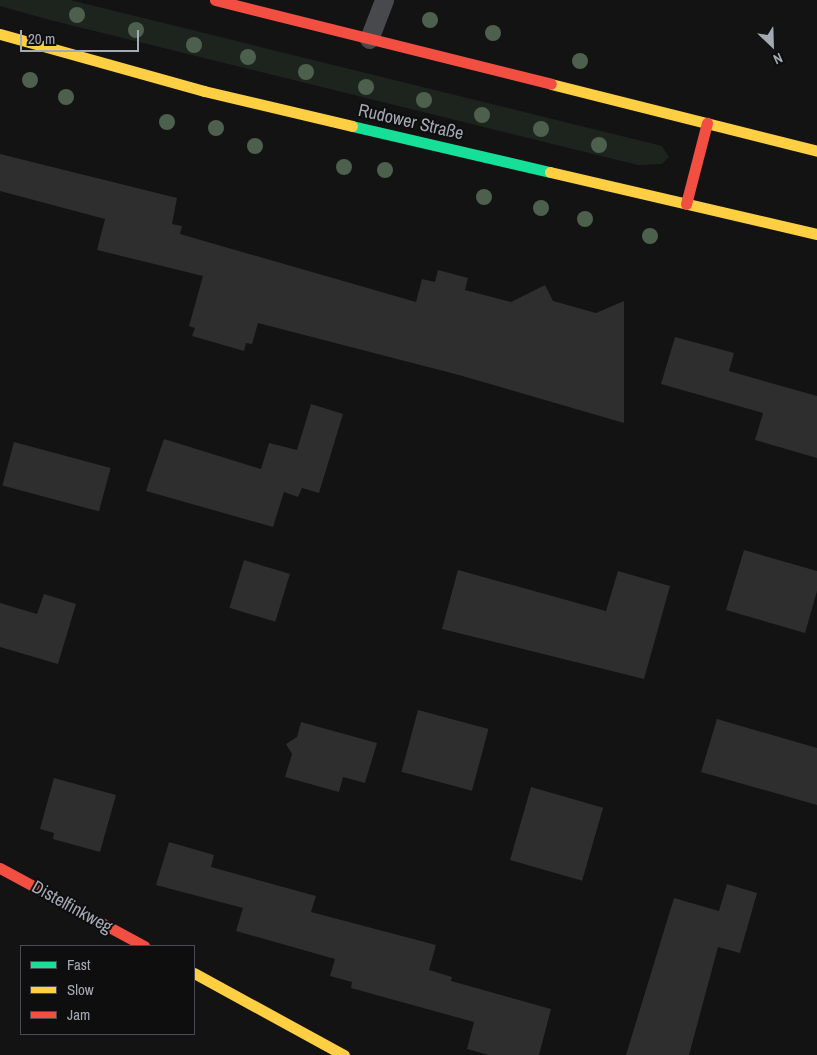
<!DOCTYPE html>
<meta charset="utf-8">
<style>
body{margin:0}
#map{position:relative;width:817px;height:1055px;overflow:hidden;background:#131313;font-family:"Archivo Narrow",sans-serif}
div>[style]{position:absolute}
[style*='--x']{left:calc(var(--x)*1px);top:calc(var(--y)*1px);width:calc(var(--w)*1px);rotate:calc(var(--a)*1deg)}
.green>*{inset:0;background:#1d241d}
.building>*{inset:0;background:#2e2e2e;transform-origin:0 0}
.lane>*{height:19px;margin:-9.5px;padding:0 9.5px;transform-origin:9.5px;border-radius:9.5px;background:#48494c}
.fast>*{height:11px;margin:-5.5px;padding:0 5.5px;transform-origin:5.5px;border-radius:5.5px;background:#16e098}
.slow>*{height:11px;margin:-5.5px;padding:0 5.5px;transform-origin:5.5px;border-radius:5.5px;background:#ffcf43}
.jam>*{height:11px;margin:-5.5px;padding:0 5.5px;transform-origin:5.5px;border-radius:5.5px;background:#f24e42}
.trees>*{width:16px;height:16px;margin:-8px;border-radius:50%;background:#4d604d}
span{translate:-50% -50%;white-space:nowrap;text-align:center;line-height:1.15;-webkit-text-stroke:4px #0e0e0f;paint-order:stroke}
.street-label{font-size:18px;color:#a4aab4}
.legend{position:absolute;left:20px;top:945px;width:175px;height:90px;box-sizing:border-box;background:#0e0e0f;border:1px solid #4a4c51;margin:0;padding:6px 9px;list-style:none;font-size:15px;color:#a4aab4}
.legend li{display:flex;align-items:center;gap:10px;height:25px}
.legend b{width:25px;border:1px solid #4a4c51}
.north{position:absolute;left:747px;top:20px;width:50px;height:50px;-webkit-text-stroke:4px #0e0e0f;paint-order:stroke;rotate:156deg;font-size:14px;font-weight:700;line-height:20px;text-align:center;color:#a4aab4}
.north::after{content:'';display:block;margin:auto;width:18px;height:22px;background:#a4aab4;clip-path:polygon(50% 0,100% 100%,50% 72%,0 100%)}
.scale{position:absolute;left:20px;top:30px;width:119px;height:22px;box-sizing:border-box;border:2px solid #a4aab4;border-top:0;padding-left:6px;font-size:15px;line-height:18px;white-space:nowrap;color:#a4aab4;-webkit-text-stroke:4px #0e0e0f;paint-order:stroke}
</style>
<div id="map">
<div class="green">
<i style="clip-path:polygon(0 0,70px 0,662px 146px,669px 157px,662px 164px,638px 165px,50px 20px,0 6px)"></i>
</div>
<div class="building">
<i style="clip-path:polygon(0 154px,177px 198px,172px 224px,182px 226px,180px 234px,416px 302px,422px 279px,435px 282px,438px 270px,468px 278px,465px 290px,511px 302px,545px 285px,553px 301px,596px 313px,624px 301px,624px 423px,459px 375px,258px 323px,252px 344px,246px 343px,244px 351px,192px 336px,195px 328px,189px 326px,203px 276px,97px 250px,105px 219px,0 191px)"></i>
<i style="clip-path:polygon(675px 337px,734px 353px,729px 371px,817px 396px,817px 458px,755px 440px,763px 413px,661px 384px)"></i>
<i style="clip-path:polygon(311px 404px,343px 414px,319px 493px,302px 488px,298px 497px,284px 492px,273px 527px,146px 491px,164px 439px,261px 469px,269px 443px,297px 450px)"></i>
<i style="left:14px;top:442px;width:100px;height:45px;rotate:15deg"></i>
<i style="clip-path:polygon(744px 550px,817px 571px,817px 591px,805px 633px,726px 610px)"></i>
<i style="left:244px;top:560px;width:48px;height:50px;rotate:17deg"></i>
<i style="clip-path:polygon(458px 570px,606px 611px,618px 571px,670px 586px,644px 679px,442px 629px)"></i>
<i style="clip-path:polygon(44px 594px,76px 604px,58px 664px,0 647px,0 603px,37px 614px)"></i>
<i style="left:418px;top:710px;width:73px;height:64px;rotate:15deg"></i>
<i style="clip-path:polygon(717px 719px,817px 748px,817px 805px,701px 772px)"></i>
<i style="clip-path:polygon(301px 722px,377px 743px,365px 783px,343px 777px,339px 792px,285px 777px,292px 754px,286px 744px,297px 737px)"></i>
<i style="clip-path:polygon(54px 778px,116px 795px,100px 852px,53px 839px,54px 833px,40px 829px)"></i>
<i style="left:531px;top:787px;width:75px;height:76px;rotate:16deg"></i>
<i style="clip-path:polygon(169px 842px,214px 855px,211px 867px,316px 896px,311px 912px,436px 945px,429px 970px,452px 977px,451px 981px,551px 1009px,539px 1055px,489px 1055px,467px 1049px,474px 1022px,351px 988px,352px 982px,330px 976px,335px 959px,236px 931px,243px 908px,156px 885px)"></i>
<i style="clip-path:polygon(727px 884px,757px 893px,740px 953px,718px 947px,689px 1055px,626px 1055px,674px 898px,719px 911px)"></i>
</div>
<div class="lane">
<i style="--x:369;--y:39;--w:42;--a:-69"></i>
</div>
<div class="fast">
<i style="--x:352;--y:126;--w:203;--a:13.1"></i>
</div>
<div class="slow">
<i style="--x:0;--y:34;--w:212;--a:15.6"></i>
<i style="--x:204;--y:91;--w:152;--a:13.3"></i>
<i style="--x:551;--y:84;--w:274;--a:14.1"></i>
<i style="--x:550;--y:172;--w:274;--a:13.1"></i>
<i style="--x:194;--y:973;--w:171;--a:28.7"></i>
</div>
<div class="jam">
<i style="--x:215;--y:0;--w:346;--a:14"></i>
<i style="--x:686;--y:204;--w:84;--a:-75.5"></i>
<i style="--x:0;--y:868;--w:164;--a:28.4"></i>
</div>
<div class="trees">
<i style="left:77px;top:15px"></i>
<i style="left:430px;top:20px"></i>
<i style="left:136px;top:30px"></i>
<i style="left:493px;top:33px"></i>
<i style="left:194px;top:45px"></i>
<i style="left:248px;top:57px"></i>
<i style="left:580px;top:61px"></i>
<i style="left:306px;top:72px"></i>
<i style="left:30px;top:80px"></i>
<i style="left:366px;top:87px"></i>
<i style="left:66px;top:97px"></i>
<i style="left:424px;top:100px"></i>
<i style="left:482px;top:115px"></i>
<i style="left:167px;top:122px"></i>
<i style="left:216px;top:128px"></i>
<i style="left:541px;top:129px"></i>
<i style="left:599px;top:145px"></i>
<i style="left:255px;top:146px"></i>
<i style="left:344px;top:167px"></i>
<i style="left:385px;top:170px"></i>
<i style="left:484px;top:197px"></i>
<i style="left:541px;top:208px"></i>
<i style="left:585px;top:219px"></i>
<i style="left:650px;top:236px"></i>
</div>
<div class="street-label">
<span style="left:411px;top:122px;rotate:13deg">Rudower Straße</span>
<span style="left:72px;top:907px;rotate:29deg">Distelfinkweg</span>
</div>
<ul class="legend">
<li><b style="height:6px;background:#16e098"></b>Fast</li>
<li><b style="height:6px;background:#ffcf43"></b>Slow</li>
<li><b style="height:6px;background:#f24e42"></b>Jam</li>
</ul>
<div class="north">N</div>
<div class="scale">20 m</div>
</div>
